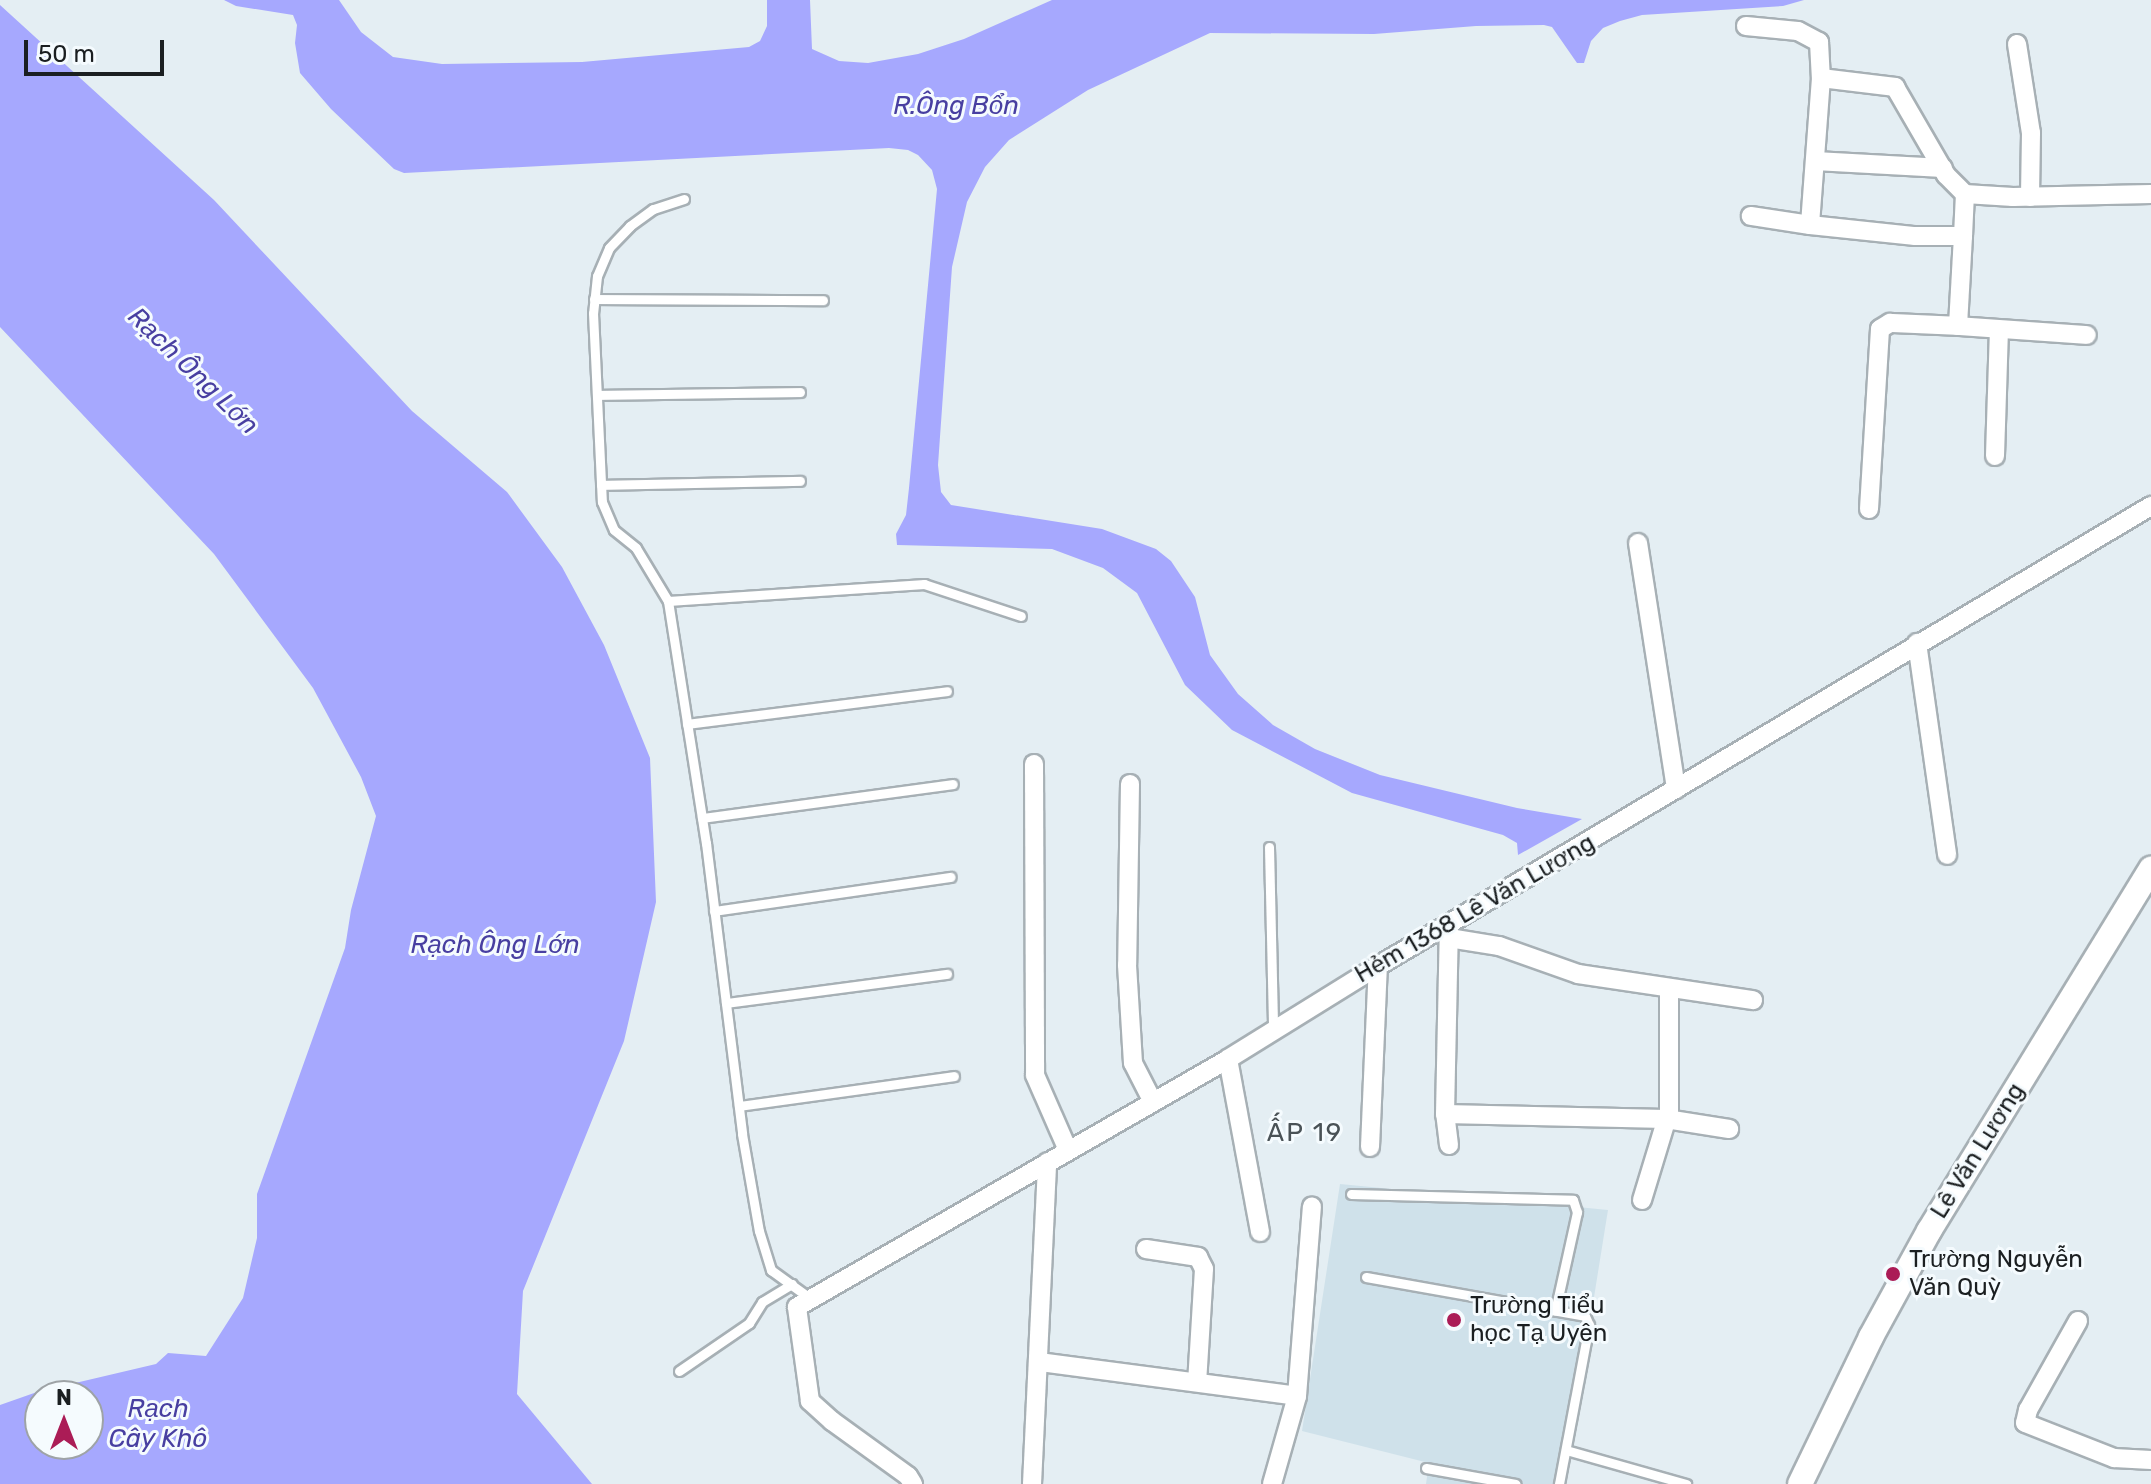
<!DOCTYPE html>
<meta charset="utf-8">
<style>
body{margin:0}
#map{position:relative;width:2151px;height:1484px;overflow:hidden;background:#e4eef3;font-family:Rubik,sans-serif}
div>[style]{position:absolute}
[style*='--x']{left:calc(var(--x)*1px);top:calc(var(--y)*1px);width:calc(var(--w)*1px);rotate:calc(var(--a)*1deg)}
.built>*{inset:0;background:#cfe1ea}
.water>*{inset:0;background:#a6a8fe}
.roads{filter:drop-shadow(2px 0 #a7b0b5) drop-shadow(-2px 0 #a7b0b5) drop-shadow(0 2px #a7b0b5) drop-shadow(0 -2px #a7b0b5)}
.lane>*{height:9px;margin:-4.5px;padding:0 4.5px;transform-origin:4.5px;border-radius:4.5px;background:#fff}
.street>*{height:18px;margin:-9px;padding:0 9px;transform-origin:9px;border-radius:9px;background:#fff}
.secondary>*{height:24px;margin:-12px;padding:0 12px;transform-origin:12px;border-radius:12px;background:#fff}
.dots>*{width:22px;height:22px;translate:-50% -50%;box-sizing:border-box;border:4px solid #f5fbfe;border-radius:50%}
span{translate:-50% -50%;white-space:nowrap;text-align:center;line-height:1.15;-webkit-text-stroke:6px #f5fbfe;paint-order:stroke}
.street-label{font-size:24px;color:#1b1f21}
.poi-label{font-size:24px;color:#1b1f21}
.left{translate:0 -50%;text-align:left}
.water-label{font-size:26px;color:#483fa1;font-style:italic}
.neighbourhood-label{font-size:26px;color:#4a5256;letter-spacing:2px}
.north{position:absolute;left:24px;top:1380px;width:80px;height:80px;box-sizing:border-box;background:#f5fbfe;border:2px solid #9ea3a6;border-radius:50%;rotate:0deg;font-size:22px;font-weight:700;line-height:32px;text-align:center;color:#1b1f21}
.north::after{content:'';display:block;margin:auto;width:28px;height:36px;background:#ab1c56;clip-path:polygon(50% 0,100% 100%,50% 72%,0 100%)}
.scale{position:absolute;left:24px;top:40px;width:140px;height:36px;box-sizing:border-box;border:4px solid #1b1f21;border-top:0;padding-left:10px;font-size:24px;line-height:28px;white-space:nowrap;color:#1b1f21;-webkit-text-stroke:6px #f5fbfe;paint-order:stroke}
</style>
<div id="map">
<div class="built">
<i style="clip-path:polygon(1340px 1184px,1608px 1210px,1564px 1484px,1426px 1484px,1429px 1463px,1302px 1431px)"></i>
</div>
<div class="water">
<i style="clip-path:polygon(224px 0,339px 0,361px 32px,393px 57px,442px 64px,582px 62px,749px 47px,760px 41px,767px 26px,767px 0,810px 0,812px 49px,839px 61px,868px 63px,918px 54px,964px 39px,1052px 0,1804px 0,1783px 6px,1642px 15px,1620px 21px,1603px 28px,1591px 41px,1584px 63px,1577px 63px,1552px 27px,1544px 25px,1476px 26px,1374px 34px,1210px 33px,1088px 90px,1009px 140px,985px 167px,967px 202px,952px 267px,938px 465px,941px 492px,951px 505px,1102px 529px,1156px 549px,1171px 561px,1195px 597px,1210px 655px,1238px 694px,1273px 725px,1315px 749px,1380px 775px,1517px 808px,1582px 819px,1518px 855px,1517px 843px,1503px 835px,1352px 793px,1232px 730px,1185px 685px,1137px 593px,1103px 568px,1052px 549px,897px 545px,896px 534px,906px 515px,909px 488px,937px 189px,932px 170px,918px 155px,908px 150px,889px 148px,404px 173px,394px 169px,331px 109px,300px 73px,295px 43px,297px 25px,293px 15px,236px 6px)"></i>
<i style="clip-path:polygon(evenodd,0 5px,214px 200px,412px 411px,507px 492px,562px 567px,604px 645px,650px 758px,656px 902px,624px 1041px,523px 1291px,517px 1394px,592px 1484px,0 1484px,0 1405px,37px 1392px,156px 1364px,168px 1353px,206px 1356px,243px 1298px,257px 1238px,257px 1194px,345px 948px,351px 910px,376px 816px,361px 777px,313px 688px,214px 554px,0 327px,0 5px,40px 1396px,88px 1396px,88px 1444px,40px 1444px,40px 1396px)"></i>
</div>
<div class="roads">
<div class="lane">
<i style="--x:684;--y:199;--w:33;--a:162"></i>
<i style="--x:653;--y:209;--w:29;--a:144"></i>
<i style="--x:630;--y:226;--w:30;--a:134"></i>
<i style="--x:609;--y:248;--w:30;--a:113"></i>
<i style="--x:597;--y:276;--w:37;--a:96"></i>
<i style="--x:593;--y:313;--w:189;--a:87.3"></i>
<i style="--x:602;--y:502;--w:30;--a:67"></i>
<i style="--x:614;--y:530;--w:28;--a:39"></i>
<i style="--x:636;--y:548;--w:62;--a:58.9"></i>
<i style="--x:668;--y:601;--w:245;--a:81.1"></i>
<i style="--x:706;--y:843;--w:293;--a:82.9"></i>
<i style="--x:742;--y:1134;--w:98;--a:80.1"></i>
<i style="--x:759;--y:1231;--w:41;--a:72.9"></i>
<i style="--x:771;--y:1270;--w:49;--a:35.9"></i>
<i style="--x:594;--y:299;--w:229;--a:0.3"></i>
<i style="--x:597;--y:395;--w:203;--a:-0.8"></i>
<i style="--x:601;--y:485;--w:199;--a:-1.2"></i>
<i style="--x:668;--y:601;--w:257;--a:-3.8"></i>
<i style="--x:924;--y:584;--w:102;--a:18.3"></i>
<i style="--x:687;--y:724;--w:262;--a:-7.2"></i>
<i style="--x:702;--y:818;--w:253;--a:-7.7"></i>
<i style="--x:1269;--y:847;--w:183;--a:88.7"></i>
<i style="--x:714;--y:911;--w:239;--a:-8.2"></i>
<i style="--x:726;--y:1003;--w:223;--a:-7.5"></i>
<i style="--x:739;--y:1106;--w:217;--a:-7.9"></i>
<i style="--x:1351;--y:1194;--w:222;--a:1.5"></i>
<i style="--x:1573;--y:1200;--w:13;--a:72"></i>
<i style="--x:1577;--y:1212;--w:101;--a:102.5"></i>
<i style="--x:1366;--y:1277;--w:222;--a:10.1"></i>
<i style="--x:1585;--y:1316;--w:10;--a:66"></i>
<i style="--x:1589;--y:1325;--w:162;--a:100.7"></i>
<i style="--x:679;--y:1371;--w:85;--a:-34.4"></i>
<i style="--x:749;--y:1323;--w:25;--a:-58"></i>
<i style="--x:762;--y:1302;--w:35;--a:-31"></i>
<i style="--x:1566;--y:1450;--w:125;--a:15.8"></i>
<i style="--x:1426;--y:1468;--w:91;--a:10.1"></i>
</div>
<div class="street">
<i style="--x:1746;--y:26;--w:52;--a:5.5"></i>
<i style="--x:1798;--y:31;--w:24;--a:28"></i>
<i style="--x:1819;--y:42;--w:36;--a:87"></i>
<i style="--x:1821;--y:78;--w:147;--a:94.3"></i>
<i style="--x:1810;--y:225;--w:60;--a:-171.3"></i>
<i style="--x:2017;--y:44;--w:90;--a:81.1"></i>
<i style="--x:2031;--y:133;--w:64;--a:90.9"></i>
<i style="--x:1821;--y:78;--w:75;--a:6.9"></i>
<i style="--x:1895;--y:87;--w:102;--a:59.9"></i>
<i style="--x:1946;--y:175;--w:27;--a:45"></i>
<i style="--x:1965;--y:194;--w:48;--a:3.6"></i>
<i style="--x:2013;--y:197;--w:138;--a:-1.2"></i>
<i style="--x:1815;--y:161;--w:128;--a:3.1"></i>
<i style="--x:1810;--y:225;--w:106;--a:6"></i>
<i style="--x:1915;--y:236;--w:48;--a:0"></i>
<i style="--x:1963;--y:236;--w:42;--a:-87.3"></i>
<i style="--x:1963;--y:236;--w:90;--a:93.2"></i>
<i style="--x:1958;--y:326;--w:129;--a:4"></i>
<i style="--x:1995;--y:456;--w:125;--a:-88.2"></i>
<i style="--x:1869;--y:509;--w:180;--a:-86.5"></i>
<i style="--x:1880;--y:329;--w:12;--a:-31"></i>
<i style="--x:1890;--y:323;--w:68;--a:2.5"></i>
<i style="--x:1638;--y:543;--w:249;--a:81.2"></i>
<i style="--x:1917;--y:643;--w:214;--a:81.9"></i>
<i style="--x:1034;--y:764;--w:311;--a:89.8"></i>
<i style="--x:1035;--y:1075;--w:82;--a:66.3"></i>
<i style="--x:1130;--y:784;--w:181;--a:90.9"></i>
<i style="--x:1127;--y:965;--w:98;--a:86.5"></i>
<i style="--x:1133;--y:1063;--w:44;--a:62.9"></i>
<i style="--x:1449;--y:938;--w:51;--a:9.1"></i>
<i style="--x:1499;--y:946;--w:84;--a:19.5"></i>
<i style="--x:1578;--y:974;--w:177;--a:8.5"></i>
<i style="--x:1228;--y:1059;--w:176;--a:79.5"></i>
<i style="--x:1445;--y:1114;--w:221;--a:1.3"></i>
<i style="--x:1666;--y:1119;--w:64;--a:9"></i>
<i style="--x:1449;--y:1145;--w:31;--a:-97"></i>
<i style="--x:1445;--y:1114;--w:188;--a:-88.8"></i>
<i style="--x:1370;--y:1147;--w:181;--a:-87.5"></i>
<i style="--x:1642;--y:1200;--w:93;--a:-73.1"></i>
<i style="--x:1669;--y:1111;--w:122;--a:-90"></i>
<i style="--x:1146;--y:1249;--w:53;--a:8.7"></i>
<i style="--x:1198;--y:1257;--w:13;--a:63"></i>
<i style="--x:1204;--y:1269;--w:113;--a:93.5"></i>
<i style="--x:2078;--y:1321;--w:102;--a:119.3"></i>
<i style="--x:2028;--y:1410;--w:13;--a:103"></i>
<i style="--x:2025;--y:1423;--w:96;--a:21.5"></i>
<i style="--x:2114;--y:1458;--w:37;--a:3"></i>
<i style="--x:1040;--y:1362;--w:259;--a:7.5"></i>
<i style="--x:913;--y:1484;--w:9;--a:-122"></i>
<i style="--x:908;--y:1476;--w:94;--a:-144.1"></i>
<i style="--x:832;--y:1421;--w:30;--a:-138"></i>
<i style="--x:810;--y:1401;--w:95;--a:-97.9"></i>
<i style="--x:797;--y:1307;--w:497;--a:-29.9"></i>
<i style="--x:1228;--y:1059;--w:176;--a:-31.8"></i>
<i style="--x:1378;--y:966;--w:900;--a:-30.76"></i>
<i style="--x:1032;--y:1484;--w:322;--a:-87.3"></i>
<i style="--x:1272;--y:1484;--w:91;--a:-74.1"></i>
<i style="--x:1297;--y:1396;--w:190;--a:-85.5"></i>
</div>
<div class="secondary">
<i style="--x:1800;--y:1484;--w:163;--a:-64.2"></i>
<i style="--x:1871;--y:1337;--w:121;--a:-61.3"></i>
<i style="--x:1929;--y:1231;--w:425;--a:-58.5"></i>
</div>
</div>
<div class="dots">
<i style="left:1893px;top:1274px;background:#ab1c56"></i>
<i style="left:1454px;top:1320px;background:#ab1c56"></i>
</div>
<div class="street-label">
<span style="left:1475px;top:909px;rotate:-30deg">Hẻm 1368 Lê Văn Lương</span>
<span style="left:1978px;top:1151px;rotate:-58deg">Lê Văn Lương</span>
</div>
<div class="poi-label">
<span class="left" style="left:1909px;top:1274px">Trường Nguyễn<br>Văn Quỳ</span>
<span class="left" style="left:1470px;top:1320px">Trường Tiểu<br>học Tạ Uyên</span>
</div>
<div class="water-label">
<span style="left:956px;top:106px">R.Ông Bổn</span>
<span style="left:193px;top:371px;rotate:44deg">Rạch Ông Lớn</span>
<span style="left:495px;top:945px">Rạch Ông Lớn</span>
<span style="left:158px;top:1424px">Rạch<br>Cây Khô</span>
</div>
<div class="neighbourhood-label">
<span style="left:1305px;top:1133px">ẤP 19</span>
</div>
<div class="north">N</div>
<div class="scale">50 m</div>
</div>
